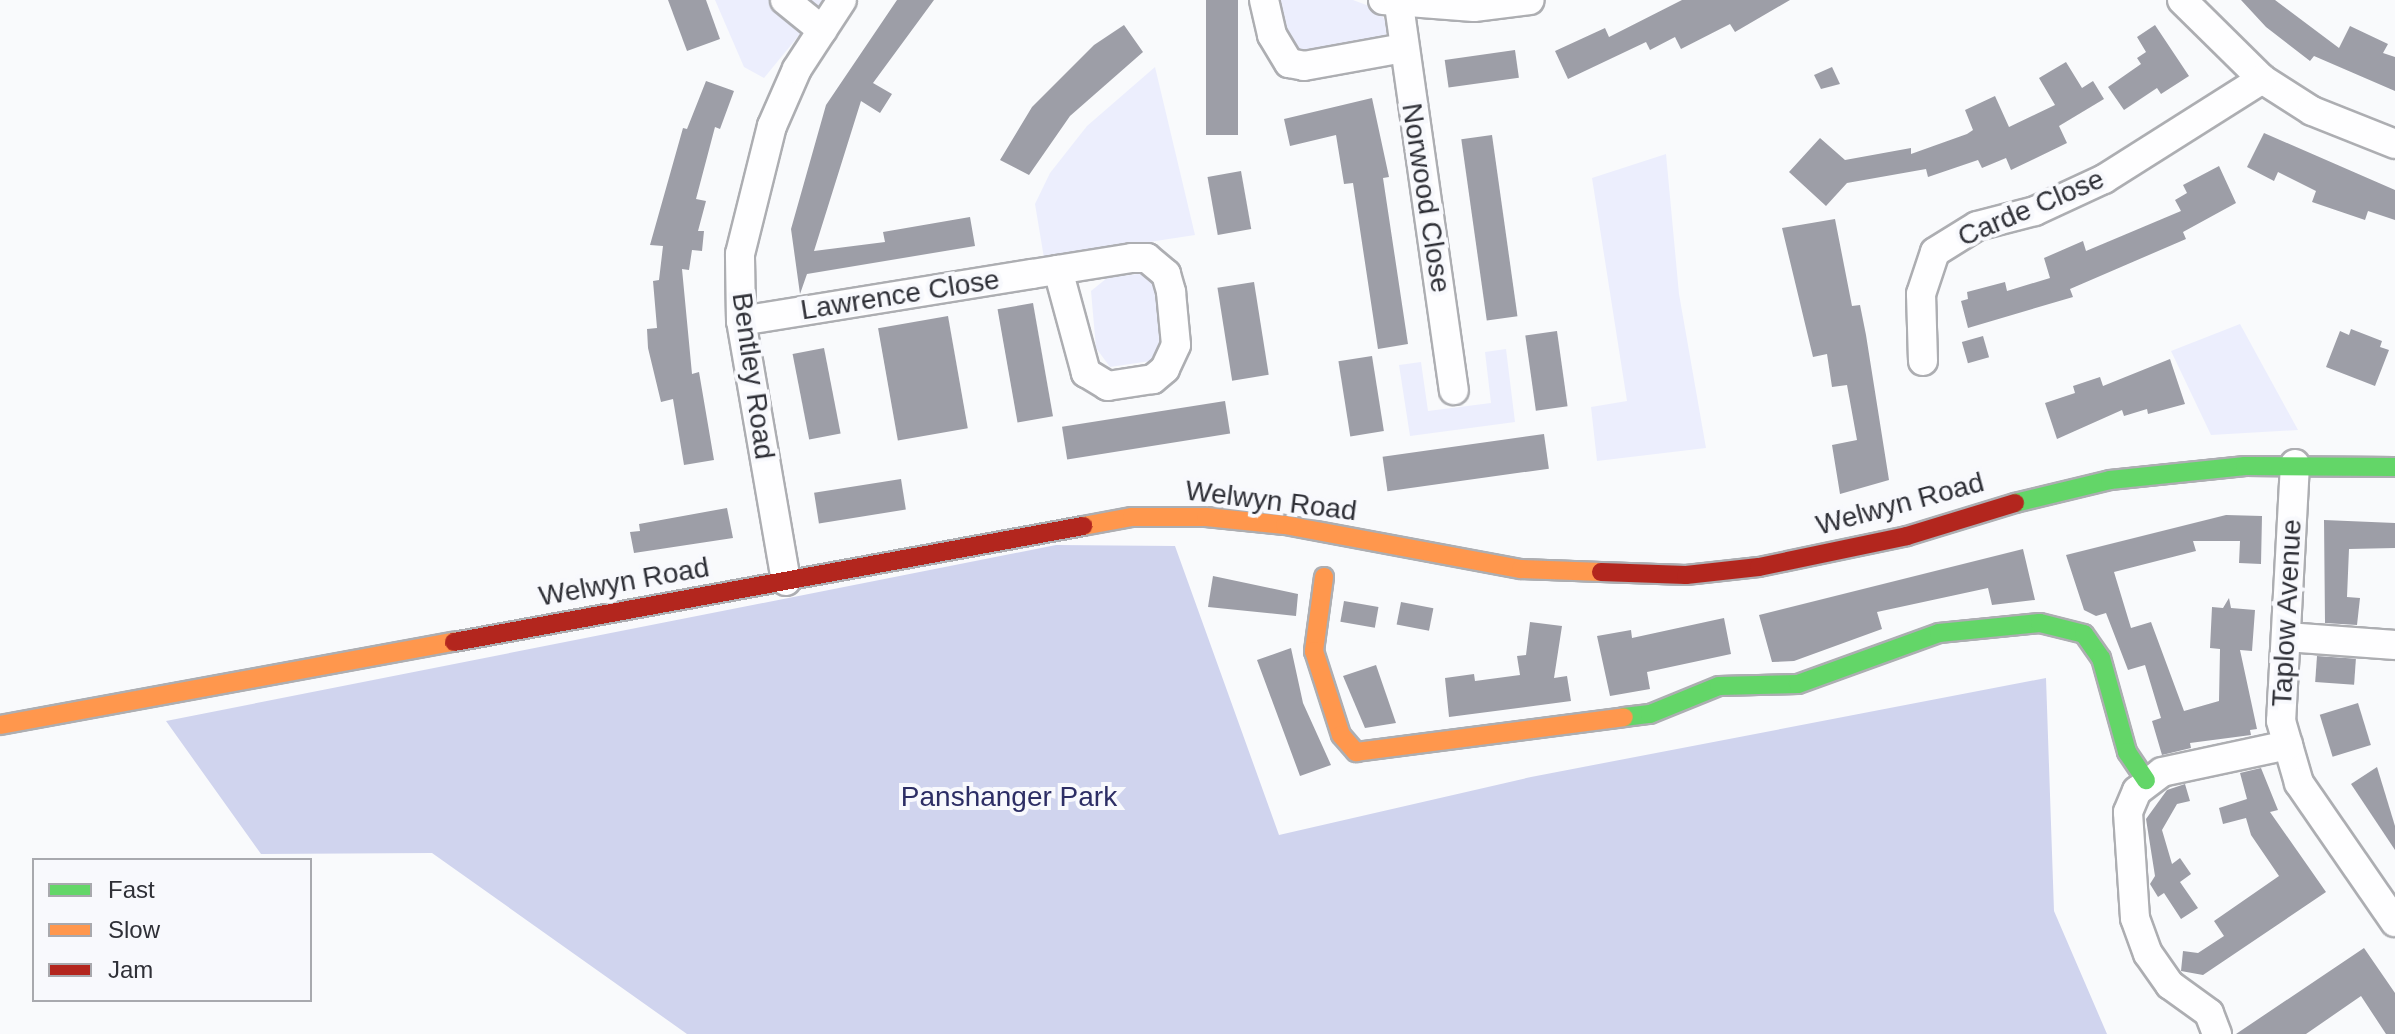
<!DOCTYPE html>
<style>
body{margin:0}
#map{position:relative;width:2395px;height:1034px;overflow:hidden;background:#f9fafc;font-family:Arial,sans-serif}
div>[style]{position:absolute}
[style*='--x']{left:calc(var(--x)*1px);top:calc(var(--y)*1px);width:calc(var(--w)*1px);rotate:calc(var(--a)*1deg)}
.green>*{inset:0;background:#eceefd}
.forest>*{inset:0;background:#d0d4ee}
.building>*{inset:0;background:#9d9ea7;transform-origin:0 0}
.roads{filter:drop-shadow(2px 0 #adaeb2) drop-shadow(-2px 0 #adaeb2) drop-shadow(0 2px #adaeb2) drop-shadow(0 -2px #adaeb2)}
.street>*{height:28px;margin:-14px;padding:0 14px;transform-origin:14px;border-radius:14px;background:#fefeff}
.fast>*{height:18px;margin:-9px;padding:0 9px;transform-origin:9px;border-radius:9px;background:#63d668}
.slow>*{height:18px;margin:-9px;padding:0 9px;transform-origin:9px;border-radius:9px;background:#ff974d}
.jam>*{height:18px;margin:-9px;padding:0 9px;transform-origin:9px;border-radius:9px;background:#b3261e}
span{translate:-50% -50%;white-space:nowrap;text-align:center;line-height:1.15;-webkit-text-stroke:8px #f8f9fd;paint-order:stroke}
.street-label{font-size:28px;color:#2f3037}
.park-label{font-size:28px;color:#2d2e65}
.legend{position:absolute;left:32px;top:858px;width:280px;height:144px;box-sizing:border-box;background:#f8f9fd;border:2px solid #a8a9ae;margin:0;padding:10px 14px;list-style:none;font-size:24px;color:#2f3037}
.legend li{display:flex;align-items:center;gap:16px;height:40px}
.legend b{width:40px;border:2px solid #a8a9ae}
</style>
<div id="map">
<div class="green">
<i style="clip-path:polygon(715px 0,828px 0,764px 78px,744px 67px)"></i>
<i style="clip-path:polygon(1277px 0,1353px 0,1377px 9px,1387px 23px,1386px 43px,1302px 56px,1287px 42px)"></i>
<i style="clip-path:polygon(1155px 67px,1195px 235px,1044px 258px,1035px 204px,1050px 173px,1087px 126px)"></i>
<i style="clip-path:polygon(1666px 154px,1679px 294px,1706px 448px,1597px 461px,1591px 407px,1627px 401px,1592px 178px)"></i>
<i style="clip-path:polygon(1145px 273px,1155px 280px,1167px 343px,1157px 360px,1110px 367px,1096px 348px,1091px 291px,1107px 278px)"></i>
<i style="clip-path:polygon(2240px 324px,2298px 430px,2211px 435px,2171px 351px)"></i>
<i style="clip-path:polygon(1506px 349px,1515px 422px,1410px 436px,1399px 365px,1421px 362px,1428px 411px,1491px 403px,1485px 352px)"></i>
</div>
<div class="forest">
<i style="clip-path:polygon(1056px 545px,1175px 546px,1279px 835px,1531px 777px,2046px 678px,2054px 911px,2107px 1034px,687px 1034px,432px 853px,261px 854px,166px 721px)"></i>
</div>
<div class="building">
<i style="clip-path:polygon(668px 0,706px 0,720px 39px,687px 51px)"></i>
<i style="clip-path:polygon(897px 0,934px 0,873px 83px,892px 94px,880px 113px,861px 101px,814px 251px,885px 242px,883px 232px,970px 217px,975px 246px,807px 274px,800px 294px,791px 229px,826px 105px)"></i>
<i style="left:1206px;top:0;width:32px;height:135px"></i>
<i style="clip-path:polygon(1682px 0,1790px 0,1735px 32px,1730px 24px,1681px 49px,1675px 37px,1650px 50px,1646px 42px,1568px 79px,1555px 51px,1605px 28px,1609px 37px)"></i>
<i style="clip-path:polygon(2241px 0,2275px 0,2339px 48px,2350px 26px,2388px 44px,2383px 53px,2395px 57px,2395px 91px,2314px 56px,2310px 61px,2266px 27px)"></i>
<i style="clip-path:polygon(1124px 25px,1143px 52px,1070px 116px,1029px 175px,1000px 160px,1032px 107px,1094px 45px)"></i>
<i style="clip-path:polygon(2155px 25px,2189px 76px,2161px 94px,2157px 88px,2124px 110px,2108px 87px,2141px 64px,2137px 58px,2146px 52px,2137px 37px)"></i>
<i style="left:1515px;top:50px;width:28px;height:71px;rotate:82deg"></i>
<i style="clip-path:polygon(2066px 62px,2082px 88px,2093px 81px,2104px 99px,2059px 126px,2067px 143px,2011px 170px,2006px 158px,1982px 168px,1978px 160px,1928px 177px,1926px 169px,1847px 183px,1826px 206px,1789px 172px,1820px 138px,1845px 160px,1911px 148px,1911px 154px,1967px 134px,1973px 130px,1965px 110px,1995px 96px,2009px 127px,2055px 105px,2039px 78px)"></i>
<i style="clip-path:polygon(1832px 67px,1840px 84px,1821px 89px,1814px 75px)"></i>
<i style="clip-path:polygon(706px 81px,734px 91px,720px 129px,715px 127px,696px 199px,706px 201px,698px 231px,704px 231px,702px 251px,692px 250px,689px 270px,682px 269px,692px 374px,699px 372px,714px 460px,684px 465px,673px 399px,661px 402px,648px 348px,647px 329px,657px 328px,653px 281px,659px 280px,663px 246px,650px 245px,683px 128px,687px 129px)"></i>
<i style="clip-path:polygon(1372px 98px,1389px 177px,1383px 178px,1408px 344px,1378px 349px,1353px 183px,1344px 184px,1336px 135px,1290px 146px,1284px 119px)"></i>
<i style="clip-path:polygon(2264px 133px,2395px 190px,2395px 220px,2368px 211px,2365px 220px,2312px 202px,2316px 191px,2278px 172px,2274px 181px,2247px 167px)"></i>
<i style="left:1492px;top:135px;width:183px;height:31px;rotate:82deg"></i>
<i style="clip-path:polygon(2219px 166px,2236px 203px,2183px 232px,2186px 239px,2070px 289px,2073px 297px,1968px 328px,1961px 301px,1968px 299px,1967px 292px,2005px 282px,2007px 291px,2050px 278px,2044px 258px,2083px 241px,2086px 251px,2181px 211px,2175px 200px,2187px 193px,2183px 185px)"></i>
<i style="left:1241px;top:171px;width:59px;height:34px;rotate:80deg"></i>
<i style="clip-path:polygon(1835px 219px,1852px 306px,1860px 305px,1866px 335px,1889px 480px,1840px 494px,1832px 445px,1857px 440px,1847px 385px,1832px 387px,1827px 354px,1813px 357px,1782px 228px)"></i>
<i style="left:1254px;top:282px;width:94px;height:37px;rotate:81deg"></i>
<i style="left:1033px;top:303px;width:115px;height:36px;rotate:80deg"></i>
<i style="left:948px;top:316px;width:114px;height:71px;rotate:80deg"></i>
<i style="clip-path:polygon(2351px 329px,2382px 341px,2380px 347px,2389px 350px,2375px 386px,2326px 367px,2340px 331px,2349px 335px)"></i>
<i style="left:1557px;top:331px;width:76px;height:32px;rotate:82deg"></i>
<i style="left:1983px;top:336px;width:22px;height:22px;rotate:74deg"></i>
<i style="left:824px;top:348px;width:87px;height:32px;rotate:79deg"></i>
<i style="left:1372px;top:356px;width:76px;height:34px;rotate:81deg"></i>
<i style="clip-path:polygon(2170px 359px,2185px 404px,2148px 414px,2147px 409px,2124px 416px,2122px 410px,2057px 439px,2045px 403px,2075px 393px,2073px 386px,2100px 377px,2103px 386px)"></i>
<i style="left:1225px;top:401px;width:33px;height:165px;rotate:81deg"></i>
<i style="left:1544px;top:434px;width:35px;height:163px;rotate:82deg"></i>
<i style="left:901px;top:479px;width:31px;height:88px;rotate:81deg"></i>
<i style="clip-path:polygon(727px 508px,733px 538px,634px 553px,630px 532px,640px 531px,639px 524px)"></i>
<i style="clip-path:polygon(2226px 515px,2262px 516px,2261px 564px,2239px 563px,2240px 541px,2193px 541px,2196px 551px,2114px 572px,2131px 628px,2151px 622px,2184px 711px,2219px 701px,2220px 649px,2210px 648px,2212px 607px,2223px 608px,2229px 598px,2231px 608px,2255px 610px,2252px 651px,2240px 650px,2257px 729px,2250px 730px,2251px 735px,2190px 743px,2191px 748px,2162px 755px,2152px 721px,2161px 718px,2145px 665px,2128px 670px,2106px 613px,2096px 616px,2084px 610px,2066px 555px)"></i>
<i style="clip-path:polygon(2324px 520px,2395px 523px,2395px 548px,2349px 549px,2347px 597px,2360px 598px,2357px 625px,2325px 623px)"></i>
<i style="clip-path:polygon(2023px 549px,2035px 600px,1992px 605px,1988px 588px,1877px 612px,1882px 629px,1794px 661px,1772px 662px,1759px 615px)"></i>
<i style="clip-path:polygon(1213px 576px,1298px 594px,1296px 616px,1208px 607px)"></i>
<i style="left:1344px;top:601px;width:35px;height:21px;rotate:10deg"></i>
<i style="left:1401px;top:602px;width:33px;height:23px;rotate:11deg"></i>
<i style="clip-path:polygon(1724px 618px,1731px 654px,1647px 672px,1650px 689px,1610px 696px,1597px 636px,1631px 630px,1632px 638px)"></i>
<i style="clip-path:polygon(1530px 622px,1562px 626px,1554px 678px,1567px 676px,1571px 701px,1449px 717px,1445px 678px,1474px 674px,1475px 681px,1520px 675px,1517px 656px,1526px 655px)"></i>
<i style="clip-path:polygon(1291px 648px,1303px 703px,1331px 765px,1300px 776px,1257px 660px)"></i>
<i style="left:2317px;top:656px;width:39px;height:26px;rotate:4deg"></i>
<i style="clip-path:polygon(1376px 665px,1396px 723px,1365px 728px,1343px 676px)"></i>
<i style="left:2358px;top:703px;width:44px;height:40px;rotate:73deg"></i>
<i style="clip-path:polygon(2377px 767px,2395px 826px,2395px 850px,2351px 784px)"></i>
<i style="clip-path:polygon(2261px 768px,2278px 810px,2270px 812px,2326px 892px,2203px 975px,2181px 971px,2183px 951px,2198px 953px,2224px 936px,2214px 921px,2279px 876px,2251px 835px,2246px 818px,2223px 824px,2219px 808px,2247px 799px,2240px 773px)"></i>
<i style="clip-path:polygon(2185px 784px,2190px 801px,2177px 804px,2162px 830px,2172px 864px,2180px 858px,2191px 874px,2180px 882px,2198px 908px,2181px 919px,2164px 893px,2158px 897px,2150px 884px,2155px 876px,2146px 819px,2167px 790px)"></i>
<i style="clip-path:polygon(2364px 948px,2395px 993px,2395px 1034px,2386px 1034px,2361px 996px,2306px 1034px,2236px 1034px)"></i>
</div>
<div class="roads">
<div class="street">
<i style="--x:785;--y:0;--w:48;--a:39"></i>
<i style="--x:1264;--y:0;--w:36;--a:77"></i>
<i style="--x:1272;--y:35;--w:33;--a:59"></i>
<i style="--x:1289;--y:63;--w:15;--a:11"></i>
<i style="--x:1304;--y:66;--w:101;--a:-10.3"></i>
<i style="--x:1383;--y:0;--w:91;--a:4.4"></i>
<i style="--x:1474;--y:7;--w:56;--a:-7.1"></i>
<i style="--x:2182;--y:0;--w:112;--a:44.6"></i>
<i style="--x:2262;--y:79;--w:59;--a:32.6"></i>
<i style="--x:2312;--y:111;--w:89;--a:21.7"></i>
<i style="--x:1399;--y:5;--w:389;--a:81.9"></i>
<i style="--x:741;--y:321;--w:295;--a:-9.2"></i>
<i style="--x:1032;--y:274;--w:101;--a:-9.1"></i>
<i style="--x:1132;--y:258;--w:15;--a:0"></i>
<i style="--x:1147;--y:258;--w:25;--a:40"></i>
<i style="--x:1166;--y:274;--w:19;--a:74"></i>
<i style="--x:1171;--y:292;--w:53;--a:84.6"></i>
<i style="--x:1176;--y:345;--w:26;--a:115"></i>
<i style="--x:1165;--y:369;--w:16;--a:140"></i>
<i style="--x:1153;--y:379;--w:46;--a:171.2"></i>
<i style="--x:1108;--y:386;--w:26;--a:-149"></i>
<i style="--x:1086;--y:373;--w:107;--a:-105.2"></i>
<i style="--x:1923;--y:361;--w:67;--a:-91.7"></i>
<i style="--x:1921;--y:294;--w:44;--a:-71.6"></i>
<i style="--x:1935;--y:252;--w:49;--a:-31.8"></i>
<i style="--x:1977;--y:226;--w:60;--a:-14.5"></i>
<i style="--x:2035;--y:211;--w:76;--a:-24.9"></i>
<i style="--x:2104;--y:179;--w:187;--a:-32.3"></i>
<i style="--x:2295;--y:464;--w:257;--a:93.1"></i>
<i style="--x:2281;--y:721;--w:65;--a:73.8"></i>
<i style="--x:2299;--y:783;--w:169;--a:55.4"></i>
<i style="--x:786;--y:581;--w:264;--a:-99.8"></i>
<i style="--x:741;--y:321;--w:67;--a:-90.9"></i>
<i style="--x:740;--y:254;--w:132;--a:-76"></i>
<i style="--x:772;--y:126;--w:62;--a:-66.3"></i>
<i style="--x:797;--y:69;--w:82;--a:-56.9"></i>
<i style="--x:2287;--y:637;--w:108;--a:4.2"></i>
<i style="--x:2217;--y:1034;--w:22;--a:-111"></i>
<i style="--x:2209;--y:1013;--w:48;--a:-144.3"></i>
<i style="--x:2170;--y:985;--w:38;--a:-125"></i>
<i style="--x:2148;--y:954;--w:38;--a:-110"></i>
<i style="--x:2135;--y:918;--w:106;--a:-93.8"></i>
<i style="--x:2128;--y:812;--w:23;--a:-67"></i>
<i style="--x:2137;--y:791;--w:31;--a:-37"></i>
<i style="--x:2162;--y:772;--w:129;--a:-12.1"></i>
</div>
<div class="fast">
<i style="--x:2015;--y:503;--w:98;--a:-13.6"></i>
<i style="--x:2110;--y:480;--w:136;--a:-5.9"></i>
<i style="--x:2245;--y:466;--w:150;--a:0.4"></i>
<i style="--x:1624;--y:717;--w:26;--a:-7"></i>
<i style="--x:1650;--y:714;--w:74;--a:-22.1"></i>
<i style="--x:1719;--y:686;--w:79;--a:-1.5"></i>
<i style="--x:1798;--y:684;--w:150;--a:-19.9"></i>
<i style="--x:1939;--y:633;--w:101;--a:-5.7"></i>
<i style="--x:2040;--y:623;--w:45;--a:14"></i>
<i style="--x:2084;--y:634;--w:29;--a:55"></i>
<i style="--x:2101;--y:658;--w:98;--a:74.5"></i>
<i style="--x:2127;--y:752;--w:34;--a:56"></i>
</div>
<div class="slow">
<i style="--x:1083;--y:526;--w:50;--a:-10.4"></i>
<i style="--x:1132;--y:517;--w:74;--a:0"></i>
<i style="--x:1206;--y:517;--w:79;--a:5.8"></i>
<i style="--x:1285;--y:525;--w:240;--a:10.6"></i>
<i style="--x:1521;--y:569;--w:80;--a:2.1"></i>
<i style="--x:1324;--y:577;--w:75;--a:97.7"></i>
<i style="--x:1314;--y:651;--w:88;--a:72.2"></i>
<i style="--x:1341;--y:735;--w:23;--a:49"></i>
<i style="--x:1356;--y:752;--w:270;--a:-7.4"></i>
<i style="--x:0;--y:725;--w:462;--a:-10.4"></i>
</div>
<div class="jam">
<i style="--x:1601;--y:572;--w:85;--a:2"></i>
<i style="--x:1686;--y:575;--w:73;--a:-6.3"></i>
<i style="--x:1759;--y:567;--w:151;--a:-11.8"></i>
<i style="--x:1907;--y:536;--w:113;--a:-17"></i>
<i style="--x:454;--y:642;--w:640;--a:-10.45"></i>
</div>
</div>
<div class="street-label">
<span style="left:1426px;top:198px;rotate:81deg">Norwood Close</span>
<span style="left:2031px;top:208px;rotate:-23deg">Carde Close</span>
<span style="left:900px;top:295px;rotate:-9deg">Lawrence Close</span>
<span style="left:753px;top:376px;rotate:82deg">Bentley Road</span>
<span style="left:1271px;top:501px;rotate:7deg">Welwyn Road</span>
<span style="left:1900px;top:504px;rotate:-15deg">Welwyn Road</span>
<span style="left:624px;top:582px;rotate:-10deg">Welwyn Road</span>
<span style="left:2287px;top:613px;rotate:-87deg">Taplow Avenue</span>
</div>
<div class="park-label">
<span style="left:1009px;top:797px">Panshanger Park</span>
</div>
<ul class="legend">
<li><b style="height:10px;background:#63d668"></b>Fast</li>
<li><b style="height:10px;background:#ff974d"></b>Slow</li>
<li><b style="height:10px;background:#b3261e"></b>Jam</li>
</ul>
</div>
